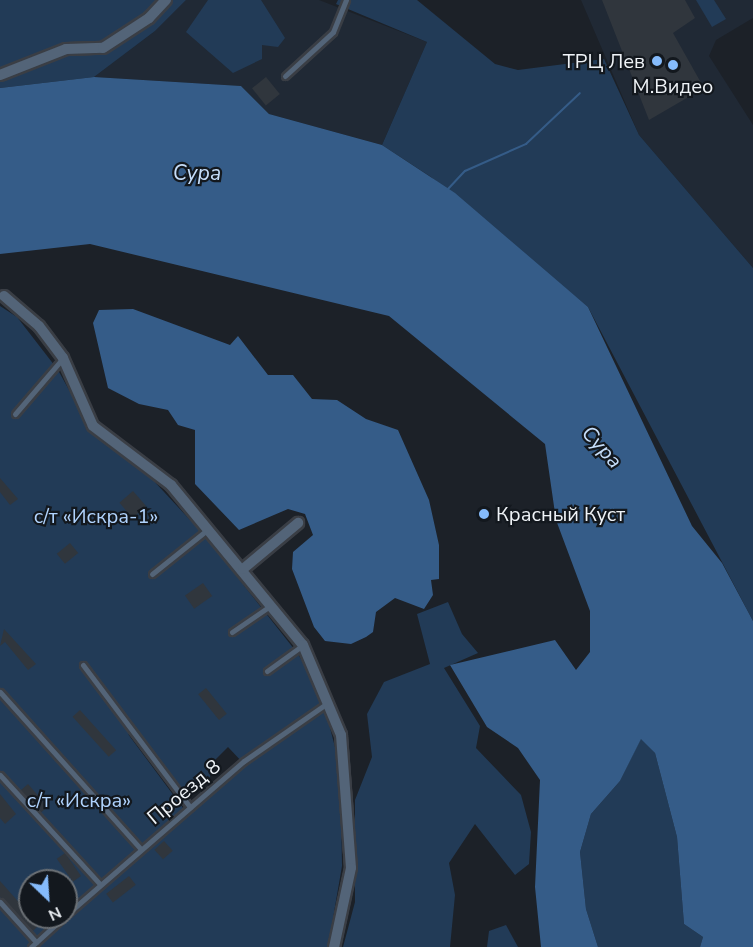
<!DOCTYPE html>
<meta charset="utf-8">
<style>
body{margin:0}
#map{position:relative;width:753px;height:947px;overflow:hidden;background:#1c2128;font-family:"Nunito Sans",sans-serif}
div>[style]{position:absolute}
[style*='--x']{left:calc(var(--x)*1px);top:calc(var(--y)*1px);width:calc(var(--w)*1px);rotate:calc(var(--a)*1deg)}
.built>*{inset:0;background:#202935}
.green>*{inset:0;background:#223b57}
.water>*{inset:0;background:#355c88}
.stream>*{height:2px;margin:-1px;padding:0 1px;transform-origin:1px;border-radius:1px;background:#355c88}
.building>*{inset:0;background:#30363d;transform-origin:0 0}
.roads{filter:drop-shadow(2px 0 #3a3e45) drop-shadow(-2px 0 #3a3e45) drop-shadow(0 2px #3a3e45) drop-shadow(0 -2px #3a3e45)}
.lane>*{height:5px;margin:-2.5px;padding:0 2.5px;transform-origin:2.5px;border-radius:2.5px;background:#536478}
.street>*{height:10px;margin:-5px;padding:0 5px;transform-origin:5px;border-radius:5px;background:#536478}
.dots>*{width:16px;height:16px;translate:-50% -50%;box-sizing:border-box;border:3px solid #13181e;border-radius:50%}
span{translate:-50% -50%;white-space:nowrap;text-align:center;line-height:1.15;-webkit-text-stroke:4.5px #13181e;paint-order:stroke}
.poi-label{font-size:20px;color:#eff3f7}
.right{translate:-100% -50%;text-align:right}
.left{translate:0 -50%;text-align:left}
.park-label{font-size:20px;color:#b0d3fd}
.street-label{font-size:20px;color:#eff3f7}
.water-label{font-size:21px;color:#c6defa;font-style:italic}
.north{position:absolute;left:18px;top:869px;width:60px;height:60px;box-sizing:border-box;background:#13181e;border:2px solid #6b7075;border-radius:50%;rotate:155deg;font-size:16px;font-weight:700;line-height:24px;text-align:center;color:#eff3f7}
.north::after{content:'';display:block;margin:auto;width:21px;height:27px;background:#85bbfb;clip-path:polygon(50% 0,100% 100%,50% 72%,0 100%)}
</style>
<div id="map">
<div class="built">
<i style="clip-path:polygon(186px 0,319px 0,427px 42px,382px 145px,269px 114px,241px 86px,94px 77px,155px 31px)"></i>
<i style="clip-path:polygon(581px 0,753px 0,753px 18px,716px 40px,709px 56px,753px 125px,753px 268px,639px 135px)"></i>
</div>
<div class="green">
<i style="clip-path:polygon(0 0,186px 0,155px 31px,94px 77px,0 88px)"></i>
<i style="clip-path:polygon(208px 0,261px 0,285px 38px,278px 47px,262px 45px,262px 59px,233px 73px,186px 32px)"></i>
<i style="clip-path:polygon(338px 0,417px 0,495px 64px,518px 70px,604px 59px,639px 135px,753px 268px,753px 621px,588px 307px,431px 177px,382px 145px,427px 42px,336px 4px)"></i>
<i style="clip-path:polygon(696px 0,714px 0,726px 19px,712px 27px)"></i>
<i style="clip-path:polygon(evenodd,0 306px,17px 317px,58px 370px,90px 428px,139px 465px,204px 535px,298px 654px,321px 693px,337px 755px,341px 809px,342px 866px,328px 947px,0 947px,0 306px,128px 734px,147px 747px,186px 798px,210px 777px,211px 764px,228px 747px,244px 764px,194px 807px,183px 808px,128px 734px,0 306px,30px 881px,66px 881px,66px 917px,30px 917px,30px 881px)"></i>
<i style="clip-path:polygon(448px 602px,462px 634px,478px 653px,444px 668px,480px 726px,476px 748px,521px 795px,531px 832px,529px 864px,515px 875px,475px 824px,449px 863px,455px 895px,450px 947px,343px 947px,355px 902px,355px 800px,372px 757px,367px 714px,384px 682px,430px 664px,417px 614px)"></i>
<i style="clip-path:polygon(641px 738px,655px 753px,677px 837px,684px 924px,703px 937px,700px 947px,598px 947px,586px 909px,580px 852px,591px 814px,620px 781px)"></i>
<i style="clip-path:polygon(506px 925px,518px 947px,487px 947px,489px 931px)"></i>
</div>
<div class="water">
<i style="clip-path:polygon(94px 77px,241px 86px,269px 114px,382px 145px,455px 193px,588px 307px,692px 526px,722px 563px,753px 621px,753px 947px,700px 947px,703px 937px,684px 924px,677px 837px,655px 753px,641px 739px,620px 781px,591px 814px,580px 852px,586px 909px,598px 947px,541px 947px,535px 887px,540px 780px,518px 748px,487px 727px,450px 665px,555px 640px,576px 670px,590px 652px,590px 611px,556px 520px,545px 444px,389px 316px,90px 244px,0 254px,0 88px)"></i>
<i style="clip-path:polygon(133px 309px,230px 345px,238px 336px,268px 375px,293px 375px,312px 399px,337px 400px,366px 419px,398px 430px,429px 500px,439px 545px,439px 579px,431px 580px,433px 595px,424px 609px,395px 598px,376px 612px,373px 632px,366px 637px,351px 644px,325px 641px,314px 627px,292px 569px,293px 552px,313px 535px,305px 514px,288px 509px,239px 530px,195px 484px,195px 430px,178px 425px,168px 410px,139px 404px,108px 388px,93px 323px,99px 310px)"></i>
</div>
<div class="stream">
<i style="--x:448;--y:189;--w:25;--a:-47"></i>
<i style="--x:465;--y:171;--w:67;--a:-23.9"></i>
<i style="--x:526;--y:144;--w:74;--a:-43.4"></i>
</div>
<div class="building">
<i style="clip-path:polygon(602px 0,685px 0,695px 18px,673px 33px,704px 88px,649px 120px)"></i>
<i style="left:266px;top:77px;width:22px;height:18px;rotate:51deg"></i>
<i style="clip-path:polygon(0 478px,18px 499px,10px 505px,0 492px)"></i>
<i style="left:133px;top:491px;width:20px;height:18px;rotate:49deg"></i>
<i style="left:70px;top:543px;width:13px;height:17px;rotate:51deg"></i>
<i style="left:203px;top:583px;width:16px;height:22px;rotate:55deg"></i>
<i style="clip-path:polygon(4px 629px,36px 664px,28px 670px,5px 642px,0 646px)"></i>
<i style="left:206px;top:688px;width:33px;height:10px;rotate:51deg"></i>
<i style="left:80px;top:710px;width:54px;height:10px;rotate:48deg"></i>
<i style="left:28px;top:784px;width:30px;height:10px;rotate:49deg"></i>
<i style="clip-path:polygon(0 794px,16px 814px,5px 824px,0 818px)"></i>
<i style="left:164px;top:841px;width:13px;height:13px;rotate:48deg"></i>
<i style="left:65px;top:853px;width:28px;height:10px;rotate:55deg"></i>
<i style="left:129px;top:876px;width:11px;height:29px;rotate:52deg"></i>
<i style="clip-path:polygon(0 881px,39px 925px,33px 931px,0 897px)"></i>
</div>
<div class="roads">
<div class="lane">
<i style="--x:285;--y:76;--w:65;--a:-42.5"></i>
<i style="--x:333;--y:32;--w:35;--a:-68"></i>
<i style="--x:15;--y:414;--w:74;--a:-49.4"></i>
<i style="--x:152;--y:574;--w:70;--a:-38.7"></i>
<i style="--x:232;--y:632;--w:46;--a:-34.4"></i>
<i style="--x:83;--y:665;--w:178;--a:53"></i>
<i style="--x:267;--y:671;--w:44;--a:-35.8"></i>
<i style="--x:0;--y:692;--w:210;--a:48.1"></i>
<i style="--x:0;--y:775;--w:148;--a:47.5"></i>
<i style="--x:0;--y:902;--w:54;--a:48"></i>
<i style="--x:66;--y:915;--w:235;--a:-40.9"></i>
<i style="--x:244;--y:761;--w:103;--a:-34.8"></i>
<i style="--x:31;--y:947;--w:45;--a:-42.3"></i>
</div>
<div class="street">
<i style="--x:0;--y:75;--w:71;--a:-21.5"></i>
<i style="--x:66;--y:49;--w:37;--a:-2"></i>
<i style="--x:103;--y:48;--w:55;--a:-33.1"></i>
<i style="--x:149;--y:18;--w:25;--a:-47"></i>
<i style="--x:4;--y:296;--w:46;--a:40.6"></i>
<i style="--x:39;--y:326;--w:40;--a:53"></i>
<i style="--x:63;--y:358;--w:74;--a:66.2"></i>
<i style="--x:93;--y:426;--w:98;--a:37.1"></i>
<i style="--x:171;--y:485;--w:207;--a:50.5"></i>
<i style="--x:303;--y:645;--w:98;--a:67.1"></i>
<i style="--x:341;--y:735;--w:133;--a:85.7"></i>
<i style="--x:351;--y:868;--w:81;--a:102.1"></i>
<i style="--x:243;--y:569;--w:72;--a:-39.9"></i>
</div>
</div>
<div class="dots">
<i style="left:657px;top:61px;background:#85bbfb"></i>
<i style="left:673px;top:65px;background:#85bbfb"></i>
<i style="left:484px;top:514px;background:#85bbfb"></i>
</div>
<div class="poi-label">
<span class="right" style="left:645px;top:61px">ТРЦ Лев</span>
<span style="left:673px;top:86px">М.Видео</span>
<span class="left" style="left:496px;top:514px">Красный Куст</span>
</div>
<div class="park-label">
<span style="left:96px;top:516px">с/т «Искра-1»</span>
<span style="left:79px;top:800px">с/т «Искра»</span>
</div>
<div class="street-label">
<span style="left:184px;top:792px;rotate:-40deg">Проезд 8</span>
</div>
<div class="water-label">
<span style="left:197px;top:173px">Сура</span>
<span style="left:602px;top:447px;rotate:48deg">Сура</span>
</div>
<div class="north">N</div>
</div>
